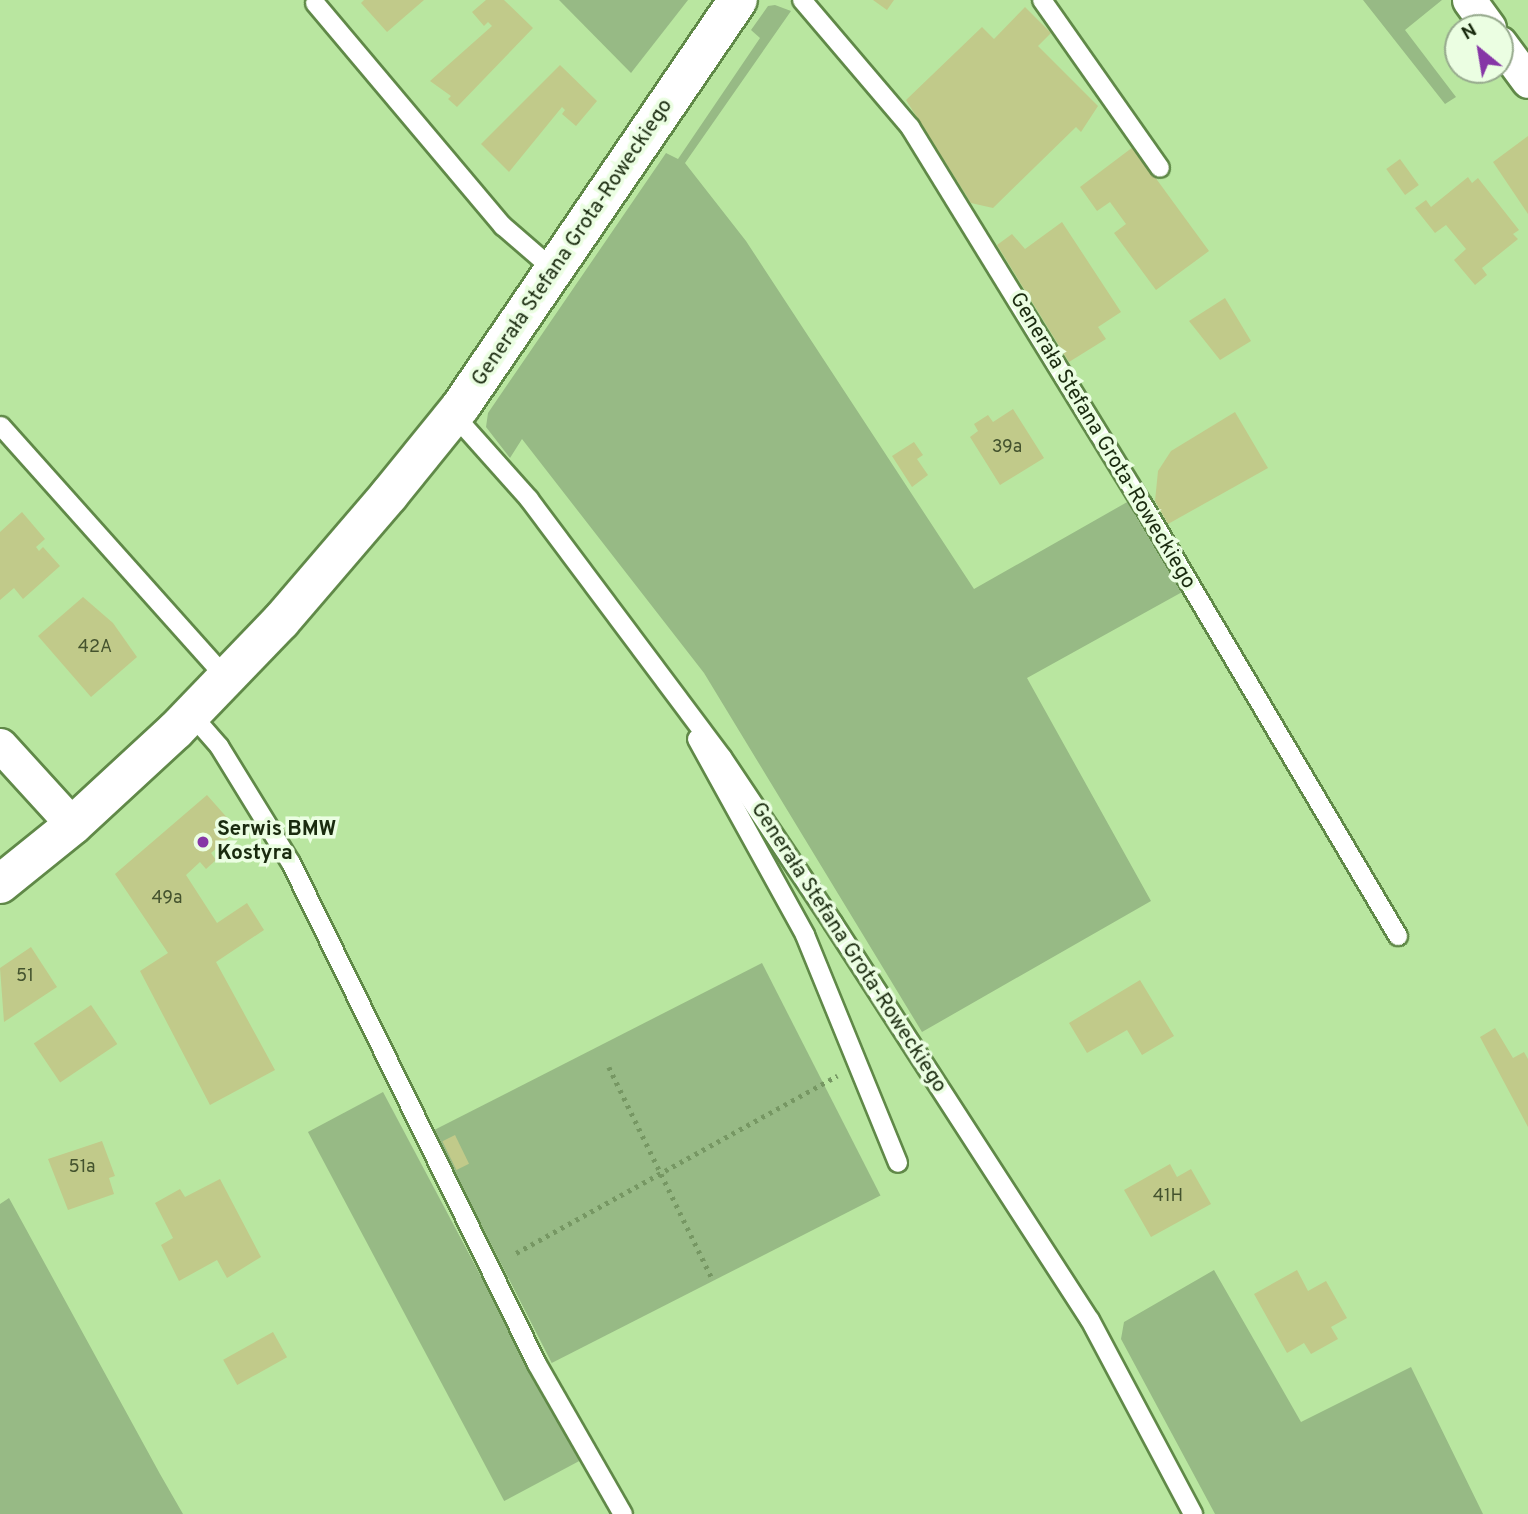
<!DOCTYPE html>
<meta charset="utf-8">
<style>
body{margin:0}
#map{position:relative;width:1528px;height:1514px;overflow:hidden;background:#b9e6a0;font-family:Overpass,sans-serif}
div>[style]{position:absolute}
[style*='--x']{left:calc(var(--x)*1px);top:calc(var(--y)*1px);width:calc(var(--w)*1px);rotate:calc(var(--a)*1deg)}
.green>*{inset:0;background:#97ba85;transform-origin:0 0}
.building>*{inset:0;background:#c1ca8a;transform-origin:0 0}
.path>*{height:4.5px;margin-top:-2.25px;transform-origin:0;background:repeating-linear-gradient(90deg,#769763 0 3.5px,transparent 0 8.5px)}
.roads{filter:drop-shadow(2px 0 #608948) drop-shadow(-2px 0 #608948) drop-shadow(0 2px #608948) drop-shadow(0 -2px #608948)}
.lane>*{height:18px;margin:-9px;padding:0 9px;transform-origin:9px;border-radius:9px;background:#fff}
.street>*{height:33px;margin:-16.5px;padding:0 16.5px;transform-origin:16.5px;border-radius:16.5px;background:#fff}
.secondary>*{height:38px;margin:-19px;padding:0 19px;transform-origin:19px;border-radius:19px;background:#fff}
.dots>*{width:19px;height:19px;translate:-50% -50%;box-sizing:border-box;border:4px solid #ebfee2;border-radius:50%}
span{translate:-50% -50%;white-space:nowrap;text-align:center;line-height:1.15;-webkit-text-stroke:7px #ebfee2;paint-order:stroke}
.number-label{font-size:18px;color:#44532e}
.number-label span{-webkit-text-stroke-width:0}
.street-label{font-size:21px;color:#1a2b0f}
.poi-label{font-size:21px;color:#1a2b0f;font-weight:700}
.left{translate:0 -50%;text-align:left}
.north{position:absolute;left:1444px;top:14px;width:70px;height:70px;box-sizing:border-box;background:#ebfee2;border:2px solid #97aa8e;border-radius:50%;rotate:330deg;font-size:19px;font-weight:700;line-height:28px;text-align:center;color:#1a2b0f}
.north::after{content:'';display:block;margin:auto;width:24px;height:32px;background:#8636a6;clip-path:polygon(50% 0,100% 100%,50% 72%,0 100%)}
</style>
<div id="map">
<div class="green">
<i style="clip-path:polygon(559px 0,688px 0,631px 73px)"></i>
<i style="clip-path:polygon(1363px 0,1442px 0,1405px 30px,1456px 97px,1445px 104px)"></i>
<i style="clip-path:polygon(775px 5px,791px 11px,685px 163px,746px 241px,974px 589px,1129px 501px,1184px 591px,1027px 678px,1151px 901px,922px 1032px,704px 673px,522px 439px,510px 458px,486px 427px,488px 413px,666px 153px,678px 159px,760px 38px,751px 30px,768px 6px)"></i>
<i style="left:762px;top:963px;width:261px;height:369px;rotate:63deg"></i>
<i style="left:383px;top:1092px;width:418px;height:85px;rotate:62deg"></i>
<i style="clip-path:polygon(9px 1198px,160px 1474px,183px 1514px,0 1514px,0 1204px)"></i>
<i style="clip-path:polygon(1214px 1270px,1301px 1422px,1411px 1367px,1483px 1514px,1215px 1514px,1121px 1339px,1124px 1322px)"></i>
</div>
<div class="building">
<i style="clip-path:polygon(364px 0,424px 0,387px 32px,361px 3px)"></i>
<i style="clip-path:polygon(486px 0,504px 0,533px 28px,457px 107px,448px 99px,451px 96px,430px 81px,492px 26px,488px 22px,484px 26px,472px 12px)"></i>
<i style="clip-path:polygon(873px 0,894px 0,887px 10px)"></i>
<i style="clip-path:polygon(1025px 7px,1051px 33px,1038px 46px,1098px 106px,1081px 132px,1076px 127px,993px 208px,971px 203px,906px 100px,982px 27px,994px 39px)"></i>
<i style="clip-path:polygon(560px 65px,597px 101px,576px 126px,562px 114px,565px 110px,562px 107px,509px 172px,481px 144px)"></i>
<i style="clip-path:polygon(1528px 136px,1528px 214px,1493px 162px)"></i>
<i style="clip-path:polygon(1133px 147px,1209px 251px,1156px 290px,1114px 233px,1126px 224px,1110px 202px,1097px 211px,1080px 187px)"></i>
<i style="left:1400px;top:159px;width:32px;height:17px;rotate:54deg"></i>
<i style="clip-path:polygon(1468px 177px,1472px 183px,1478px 178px,1519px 230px,1513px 234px,1518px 239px,1482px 268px,1487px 275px,1475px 285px,1454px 260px,1466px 249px,1446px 225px,1435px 233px,1415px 208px,1426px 200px,1431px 207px)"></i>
<i style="clip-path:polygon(1062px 222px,1121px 312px,1098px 327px,1106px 339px,1069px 362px,997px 245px,1012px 234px,1025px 249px)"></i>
<i style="clip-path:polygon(1225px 298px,1251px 341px,1220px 360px,1189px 321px)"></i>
<i style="clip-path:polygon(1013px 409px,1044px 458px,1000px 485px,970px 437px,978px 431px,974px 424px,988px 415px,993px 422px)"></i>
<i style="clip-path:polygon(1235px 412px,1268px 468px,1168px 524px,1155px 501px,1158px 471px,1171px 451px)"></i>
<i style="clip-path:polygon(914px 442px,923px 455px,917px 459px,928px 475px,912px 487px,892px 456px)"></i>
<i style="clip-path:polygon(22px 512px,45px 539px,36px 547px,39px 551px,43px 547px,60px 566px,23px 599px,14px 588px,0 600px,0 532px)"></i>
<i style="clip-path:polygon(83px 597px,113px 623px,137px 657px,91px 697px,38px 636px)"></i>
<i style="clip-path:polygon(207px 795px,238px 830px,211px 853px,216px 860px,206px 869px,200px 862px,186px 875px,217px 923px,247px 903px,264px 930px,216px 962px,275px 1070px,210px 1105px,140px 971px,168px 953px,115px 874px)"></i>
<i style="clip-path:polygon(31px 947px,57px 987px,4px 1022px,0 968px)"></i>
<i style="clip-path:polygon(1140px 980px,1174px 1036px,1142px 1055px,1127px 1030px,1087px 1053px,1069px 1023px)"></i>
<i style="left:91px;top:1005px;width:47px;height:69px;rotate:56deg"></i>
<i style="clip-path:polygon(1495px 1028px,1513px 1058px,1524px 1052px,1528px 1059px,1528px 1127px,1480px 1037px)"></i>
<i style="left:455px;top:1135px;width:32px;height:14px;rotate:64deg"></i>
<i style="clip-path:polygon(102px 1141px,115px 1176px,109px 1178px,114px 1194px,68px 1210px,48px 1159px)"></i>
<i style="clip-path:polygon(1170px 1164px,1177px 1177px,1191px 1169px,1211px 1204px,1151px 1237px,1124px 1190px)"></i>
<i style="clip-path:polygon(220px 1179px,261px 1257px,227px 1278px,217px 1260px,179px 1281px,161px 1245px,173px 1238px,155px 1203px,180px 1189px,185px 1197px)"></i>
<i style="clip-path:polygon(1297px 1270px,1308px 1291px,1326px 1281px,1347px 1318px,1331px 1327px,1338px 1339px,1311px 1354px,1304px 1343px,1287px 1353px,1254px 1294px)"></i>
<i style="left:273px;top:1332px;width:29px;height:57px;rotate:61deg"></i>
</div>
<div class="path">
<i style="--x:609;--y:1067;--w:233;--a:64"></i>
<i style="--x:516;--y:1253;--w:367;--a:-28.9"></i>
</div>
<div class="roads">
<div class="lane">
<i style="--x:802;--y:0;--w:167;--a:49.6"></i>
<i style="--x:910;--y:127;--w:444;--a:58.4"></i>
<i style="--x:1143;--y:505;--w:501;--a:59.39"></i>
<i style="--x:1042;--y:0;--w:205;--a:54.9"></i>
<i style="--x:315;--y:3;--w:292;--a:49.9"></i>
<i style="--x:503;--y:226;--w:69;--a:40.9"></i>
<i style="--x:454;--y:415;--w:113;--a:48.2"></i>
<i style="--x:529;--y:499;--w:322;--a:53.2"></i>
<i style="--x:722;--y:757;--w:200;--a:56.2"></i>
<i style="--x:833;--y:923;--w:473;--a:57.1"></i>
<i style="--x:1090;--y:1320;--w:220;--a:62"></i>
<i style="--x:1;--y:426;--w:338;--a:48.2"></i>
<i style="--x:191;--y:714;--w:43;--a:48.8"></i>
<i style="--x:219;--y:746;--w:137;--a:58.4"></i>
<i style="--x:291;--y:863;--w:558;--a:63.85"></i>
<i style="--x:537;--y:1364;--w:173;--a:60.2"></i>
<i style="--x:697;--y:739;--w:224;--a:61.1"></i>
<i style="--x:805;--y:935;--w:246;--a:67.8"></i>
</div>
<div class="street">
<i style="--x:1469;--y:0;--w:34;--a:54"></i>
<i style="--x:1500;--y:43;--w:47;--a:53.6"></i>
<i style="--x:0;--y:745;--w:108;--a:47.6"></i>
</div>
<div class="secondary">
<i style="--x:0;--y:884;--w:94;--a:-38.9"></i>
<i style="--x:73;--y:825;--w:140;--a:-42.7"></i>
<i style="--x:176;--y:730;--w:151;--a:-46.1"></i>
<i style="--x:281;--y:621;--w:166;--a:-49.4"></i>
<i style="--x:389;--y:495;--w:114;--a:-51"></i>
<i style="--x:461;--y:406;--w:491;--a:-55.7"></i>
</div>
</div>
<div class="dots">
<i style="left:203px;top:842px;background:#8636a6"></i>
</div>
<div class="number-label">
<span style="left:1007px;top:448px">39a</span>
<span style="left:95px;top:648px">42A</span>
<span style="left:167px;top:899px">49a</span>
<span style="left:25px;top:977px">51</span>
<span style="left:82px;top:1168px">51a</span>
<span style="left:1168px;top:1197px">41H</span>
</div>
<div class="street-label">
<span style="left:573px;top:243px;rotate:-56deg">Generała Stefana Grota-Roweckiego</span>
<span style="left:1102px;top:441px;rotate:59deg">Generała Stefana Grota-Roweckiego</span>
<span style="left:848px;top:948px;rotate:57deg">Generała Stefana Grota-Roweckiego</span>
</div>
<div class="poi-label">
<span class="left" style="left:217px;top:842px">Serwis BMW<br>Kostyra</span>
</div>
<div class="north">N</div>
</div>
